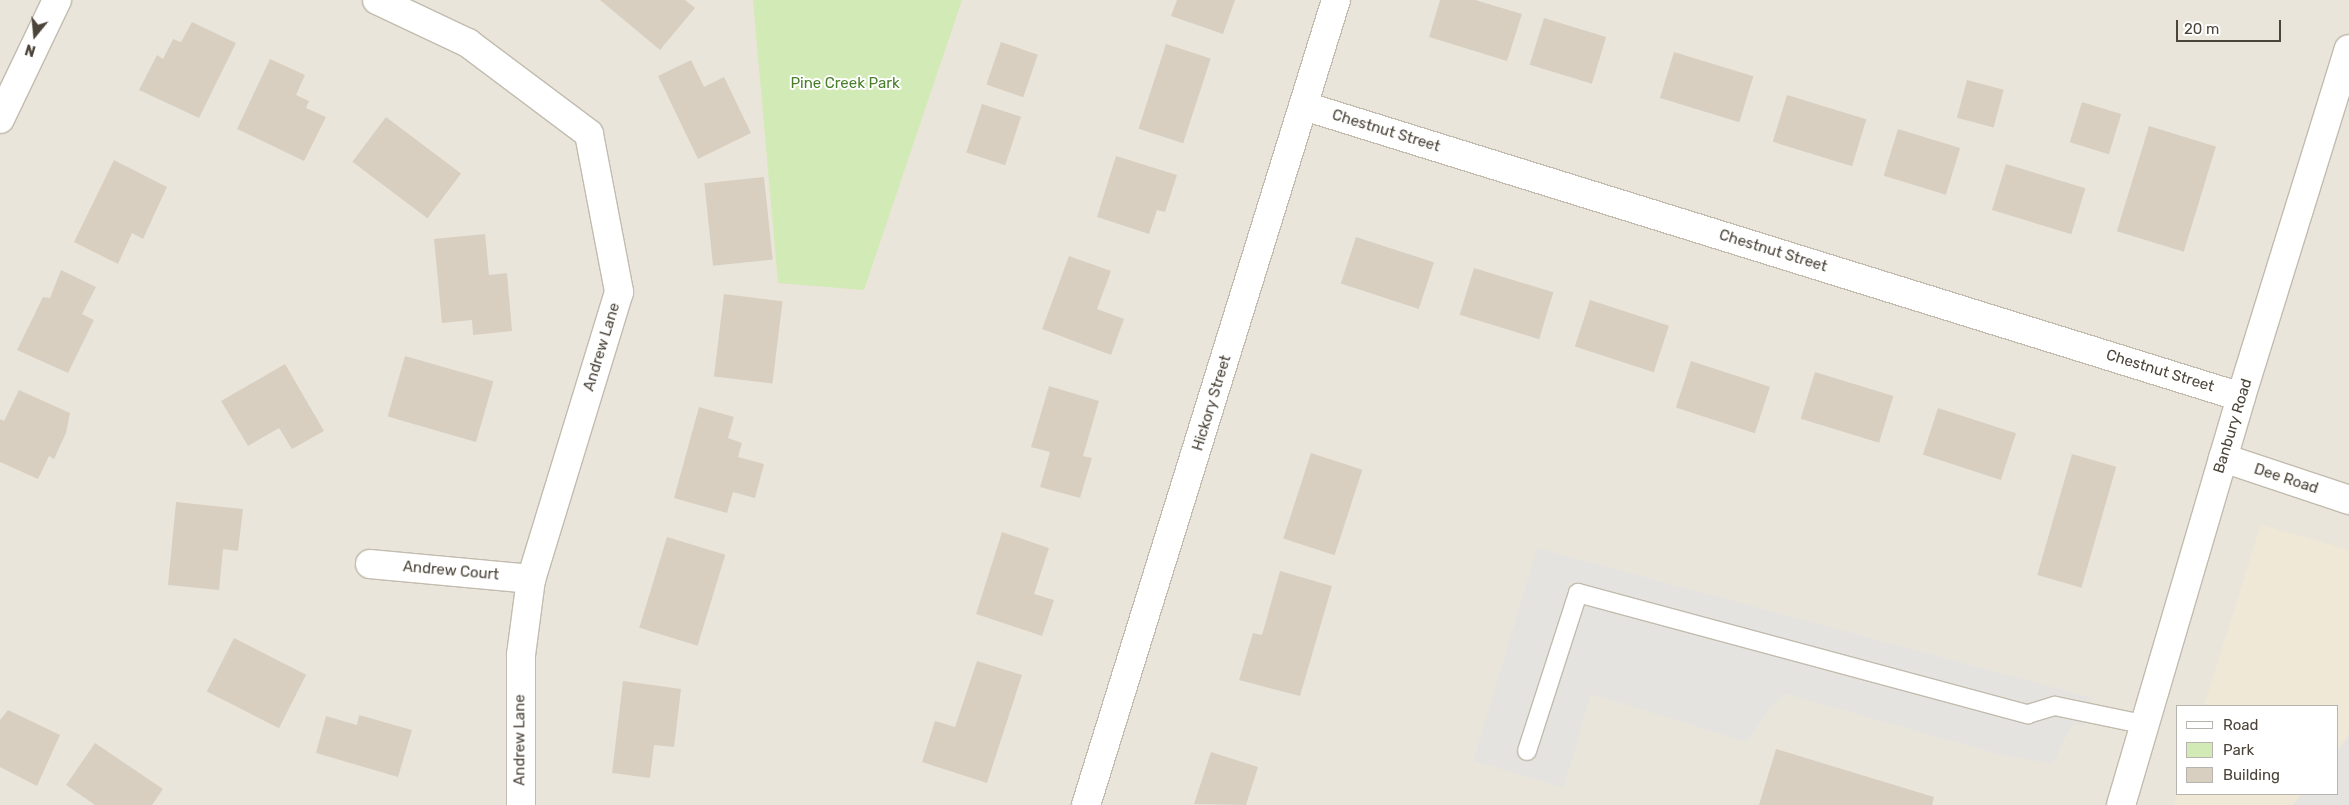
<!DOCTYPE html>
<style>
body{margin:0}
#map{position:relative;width:2349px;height:805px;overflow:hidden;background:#f6f3ec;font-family:Rubik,sans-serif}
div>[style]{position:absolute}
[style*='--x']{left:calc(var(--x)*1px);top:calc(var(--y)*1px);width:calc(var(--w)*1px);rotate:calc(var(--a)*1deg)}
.residential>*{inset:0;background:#eae5da}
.education>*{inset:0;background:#efe8d6}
.green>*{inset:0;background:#d2eab5}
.parking>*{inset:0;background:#e5e3e0}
.building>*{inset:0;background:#d8cfc1;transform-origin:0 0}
.roads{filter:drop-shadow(1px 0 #c2bbae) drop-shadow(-1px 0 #c2bbae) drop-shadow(0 1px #c2bbae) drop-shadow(0 -1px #c2bbae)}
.lane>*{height:18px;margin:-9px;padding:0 9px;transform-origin:9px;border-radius:9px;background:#fff}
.street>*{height:28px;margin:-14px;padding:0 14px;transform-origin:14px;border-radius:14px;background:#fff}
span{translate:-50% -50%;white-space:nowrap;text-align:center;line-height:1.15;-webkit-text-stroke:4px #fff;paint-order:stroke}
.park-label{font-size:15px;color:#4a7f2a}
.street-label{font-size:15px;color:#4b4439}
.legend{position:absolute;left:2176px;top:705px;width:162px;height:90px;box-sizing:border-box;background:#fff;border:1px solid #b7b4b0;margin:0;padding:6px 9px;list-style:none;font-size:15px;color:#4b4439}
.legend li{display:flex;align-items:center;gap:10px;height:25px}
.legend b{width:25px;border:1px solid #b7b4b0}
.north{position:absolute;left:10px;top:10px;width:50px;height:50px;-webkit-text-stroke:4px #fff;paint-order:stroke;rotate:197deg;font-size:14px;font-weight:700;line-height:20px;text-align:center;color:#4b4439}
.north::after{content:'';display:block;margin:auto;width:18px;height:22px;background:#4b4439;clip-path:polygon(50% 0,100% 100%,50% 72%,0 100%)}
.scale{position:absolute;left:2176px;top:20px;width:105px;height:22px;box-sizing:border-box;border:2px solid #4b4439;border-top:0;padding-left:6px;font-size:15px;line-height:18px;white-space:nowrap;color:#4b4439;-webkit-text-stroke:4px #fff;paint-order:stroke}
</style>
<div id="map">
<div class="residential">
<i style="clip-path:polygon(evenodd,0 0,2349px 0,2349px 805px,0 805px,0 0,2178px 706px,2338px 706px,2338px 794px,2178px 794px,2178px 706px)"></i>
</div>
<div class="education">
<i style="clip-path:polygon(2261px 525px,2349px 550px,2349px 805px,2174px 805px,2178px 791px,2338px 794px,2338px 706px,2204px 706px)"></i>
</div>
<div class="green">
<i style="clip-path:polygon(753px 0,962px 0,864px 290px,778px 283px)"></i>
</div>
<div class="parking">
<i style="clip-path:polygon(1537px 548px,2093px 698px,2083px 725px,2072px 724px,2055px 760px,2049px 763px,2001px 755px,1786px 694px,1769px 709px,1747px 742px,1591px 694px,1564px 788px,1473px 761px)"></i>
<i style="clip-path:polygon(2349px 735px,2349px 805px,2293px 805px,2302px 794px,2338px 794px,2338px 749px)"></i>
</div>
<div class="building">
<i style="clip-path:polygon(600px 0,685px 0,695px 8px,660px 50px)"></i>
<i style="clip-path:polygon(1177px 0,1235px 0,1223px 34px,1171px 16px)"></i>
<i style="clip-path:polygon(1440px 0,1475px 0,1522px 14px,1507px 61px,1429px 37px)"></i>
<i style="left:1544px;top:18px;width:65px;height:49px;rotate:17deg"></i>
<i style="clip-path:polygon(192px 22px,236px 43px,199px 118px,139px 90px,157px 55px,163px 59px,173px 39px,181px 42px)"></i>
<i style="left:1001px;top:42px;width:39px;height:45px;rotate:19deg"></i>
<i style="left:1166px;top:44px;width:47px;height:89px;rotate:18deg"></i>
<i style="left:1674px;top:52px;width:83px;height:48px;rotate:17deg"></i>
<i style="clip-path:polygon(270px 59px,305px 75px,296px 95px,309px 101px,306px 108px,326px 117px,304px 161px,237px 129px)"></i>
<i style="clip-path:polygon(691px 60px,704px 87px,724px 77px,751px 133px,698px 159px,658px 76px)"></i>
<i style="left:1967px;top:80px;width:38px;height:39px;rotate:15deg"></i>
<i style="left:1787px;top:95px;width:83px;height:49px;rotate:17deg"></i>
<i style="left:2082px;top:102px;width:41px;height:42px;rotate:17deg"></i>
<i style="left:982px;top:104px;width:41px;height:51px;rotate:18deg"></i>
<i style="left:386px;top:117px;width:94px;height:56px;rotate:37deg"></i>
<i style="left:2149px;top:126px;width:70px;height:110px;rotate:17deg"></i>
<i style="left:1898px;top:129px;width:65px;height:49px;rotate:17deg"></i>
<i style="clip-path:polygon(1116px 156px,1177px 175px,1165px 212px,1157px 210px,1149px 234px,1097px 217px)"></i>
<i style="clip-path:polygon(114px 160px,167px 187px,143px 239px,132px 233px,118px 264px,74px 242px)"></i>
<i style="left:2006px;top:164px;width:83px;height:48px;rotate:17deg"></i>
<i style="left:764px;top:177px;width:83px;height:60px;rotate:84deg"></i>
<i style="clip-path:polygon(485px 234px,489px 275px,507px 273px,512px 331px,473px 335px,472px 320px,442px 323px,434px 239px)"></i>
<i style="left:1356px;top:237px;width:82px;height:49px;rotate:18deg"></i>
<i style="clip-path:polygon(1069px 256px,1111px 271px,1097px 309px,1124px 319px,1111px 355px,1042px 329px)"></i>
<i style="left:1474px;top:268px;width:83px;height:49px;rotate:17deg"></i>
<i style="clip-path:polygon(61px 270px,96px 287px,82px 314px,94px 320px,68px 373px,17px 350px,43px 297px,50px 298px)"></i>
<i style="left:724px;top:294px;width:59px;height:83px;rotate:7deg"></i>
<i style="left:1590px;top:300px;width:83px;height:49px;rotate:18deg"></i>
<i style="left:405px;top:356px;width:92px;height:63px;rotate:16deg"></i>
<i style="left:1691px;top:361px;width:83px;height:49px;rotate:18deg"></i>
<i style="clip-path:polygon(285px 364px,324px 431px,292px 449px,279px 428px,248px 446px,221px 401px)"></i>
<i style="left:1815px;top:372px;width:82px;height:49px;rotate:17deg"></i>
<i style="clip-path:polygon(1049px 386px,1099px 401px,1083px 456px,1092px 458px,1080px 498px,1040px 487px,1050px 452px,1031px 447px)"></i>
<i style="clip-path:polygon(19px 390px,70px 413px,66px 433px,54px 459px,49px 456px,38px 479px,0 462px,0 419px,4px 421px)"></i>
<i style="clip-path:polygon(699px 407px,734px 417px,728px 438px,742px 443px,738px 457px,764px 464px,755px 498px,733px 492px,727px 513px,674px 498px)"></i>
<i style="left:1938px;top:408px;width:82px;height:49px;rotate:18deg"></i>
<i style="left:1311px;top:453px;width:54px;height:90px;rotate:18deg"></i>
<i style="left:2072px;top:454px;width:46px;height:126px;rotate:16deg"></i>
<i style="clip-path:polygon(176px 502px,243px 509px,238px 551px,223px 549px,219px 590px,168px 585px)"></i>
<i style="clip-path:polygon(1002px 532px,1049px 548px,1034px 594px,1054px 600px,1042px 636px,976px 614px)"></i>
<i style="left:667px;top:537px;width:61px;height:95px;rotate:17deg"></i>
<i style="clip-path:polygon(1280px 571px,1332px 586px,1300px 696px,1239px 680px,1253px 633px,1262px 635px)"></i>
<i style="left:234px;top:638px;width:81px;height:60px;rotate:27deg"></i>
<i style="clip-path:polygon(977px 661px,1022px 675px,987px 783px,922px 762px,935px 721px,955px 727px)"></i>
<i style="clip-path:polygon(623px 681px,681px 689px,674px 747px,654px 745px,650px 778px,612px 773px)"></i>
<i style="clip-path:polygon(8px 710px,60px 735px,37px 786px,0 767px,0 720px)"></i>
<i style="clip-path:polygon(359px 715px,412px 730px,398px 777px,316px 753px,326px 716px,357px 725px)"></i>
<i style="clip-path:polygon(95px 743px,163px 789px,152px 805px,95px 805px,66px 785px)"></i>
<i style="clip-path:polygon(1776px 749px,1934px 797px,1932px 805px,1759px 805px)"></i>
<i style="clip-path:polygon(1211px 752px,1258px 767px,1246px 805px,1194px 804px)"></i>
</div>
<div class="roads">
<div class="lane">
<i style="--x:1527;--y:751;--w:166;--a:-72.1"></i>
<i style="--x:1578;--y:593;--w:466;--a:15.1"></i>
<i style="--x:2028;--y:714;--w:28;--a:-17"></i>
<i style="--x:2055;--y:706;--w:94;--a:11.7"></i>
</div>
<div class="street">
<i style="--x:377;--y:0;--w:101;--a:25.3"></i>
<i style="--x:468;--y:43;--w:151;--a:36.9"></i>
<i style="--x:589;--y:134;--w:161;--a:79.2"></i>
<i style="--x:619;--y:292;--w:300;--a:107"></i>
<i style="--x:531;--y:579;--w:77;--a:97.5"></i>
<i style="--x:521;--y:655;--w:150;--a:90"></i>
<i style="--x:1304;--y:106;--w:981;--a:17.25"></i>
<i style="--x:0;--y:119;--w:132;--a:-64.4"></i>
<i style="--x:2223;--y:458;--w:133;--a:18.4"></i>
<i style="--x:370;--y:564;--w:162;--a:5.3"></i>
<i style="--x:1086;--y:805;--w:843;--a:-72.75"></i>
<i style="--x:2121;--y:805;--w:425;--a:-73.6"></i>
<i style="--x:2241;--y:397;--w:364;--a:-72.8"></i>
</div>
</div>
<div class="park-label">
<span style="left:845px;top:84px">Pine Creek Park</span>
</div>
<div class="street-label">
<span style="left:1386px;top:131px;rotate:17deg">Chestnut Street</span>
<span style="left:1773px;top:251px;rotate:17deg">Chestnut Street</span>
<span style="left:602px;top:347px;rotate:-73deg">Andrew Lane</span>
<span style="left:2160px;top:371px;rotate:17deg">Chestnut Street</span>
<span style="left:1212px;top:403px;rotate:-73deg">Hickory Street</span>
<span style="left:2233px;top:426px;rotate:-73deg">Banbury Road</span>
<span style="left:2286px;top:479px;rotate:18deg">Dee Road</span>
<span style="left:451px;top:571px;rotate:5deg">Andrew Court</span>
<span style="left:520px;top:740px;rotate:-90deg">Andrew Lane</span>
</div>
<ul class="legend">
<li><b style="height:6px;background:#fff"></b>Road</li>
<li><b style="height:14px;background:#d2eab5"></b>Park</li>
<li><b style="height:14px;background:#d8cfc1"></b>Building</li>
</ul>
<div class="north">N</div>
<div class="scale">20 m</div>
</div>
